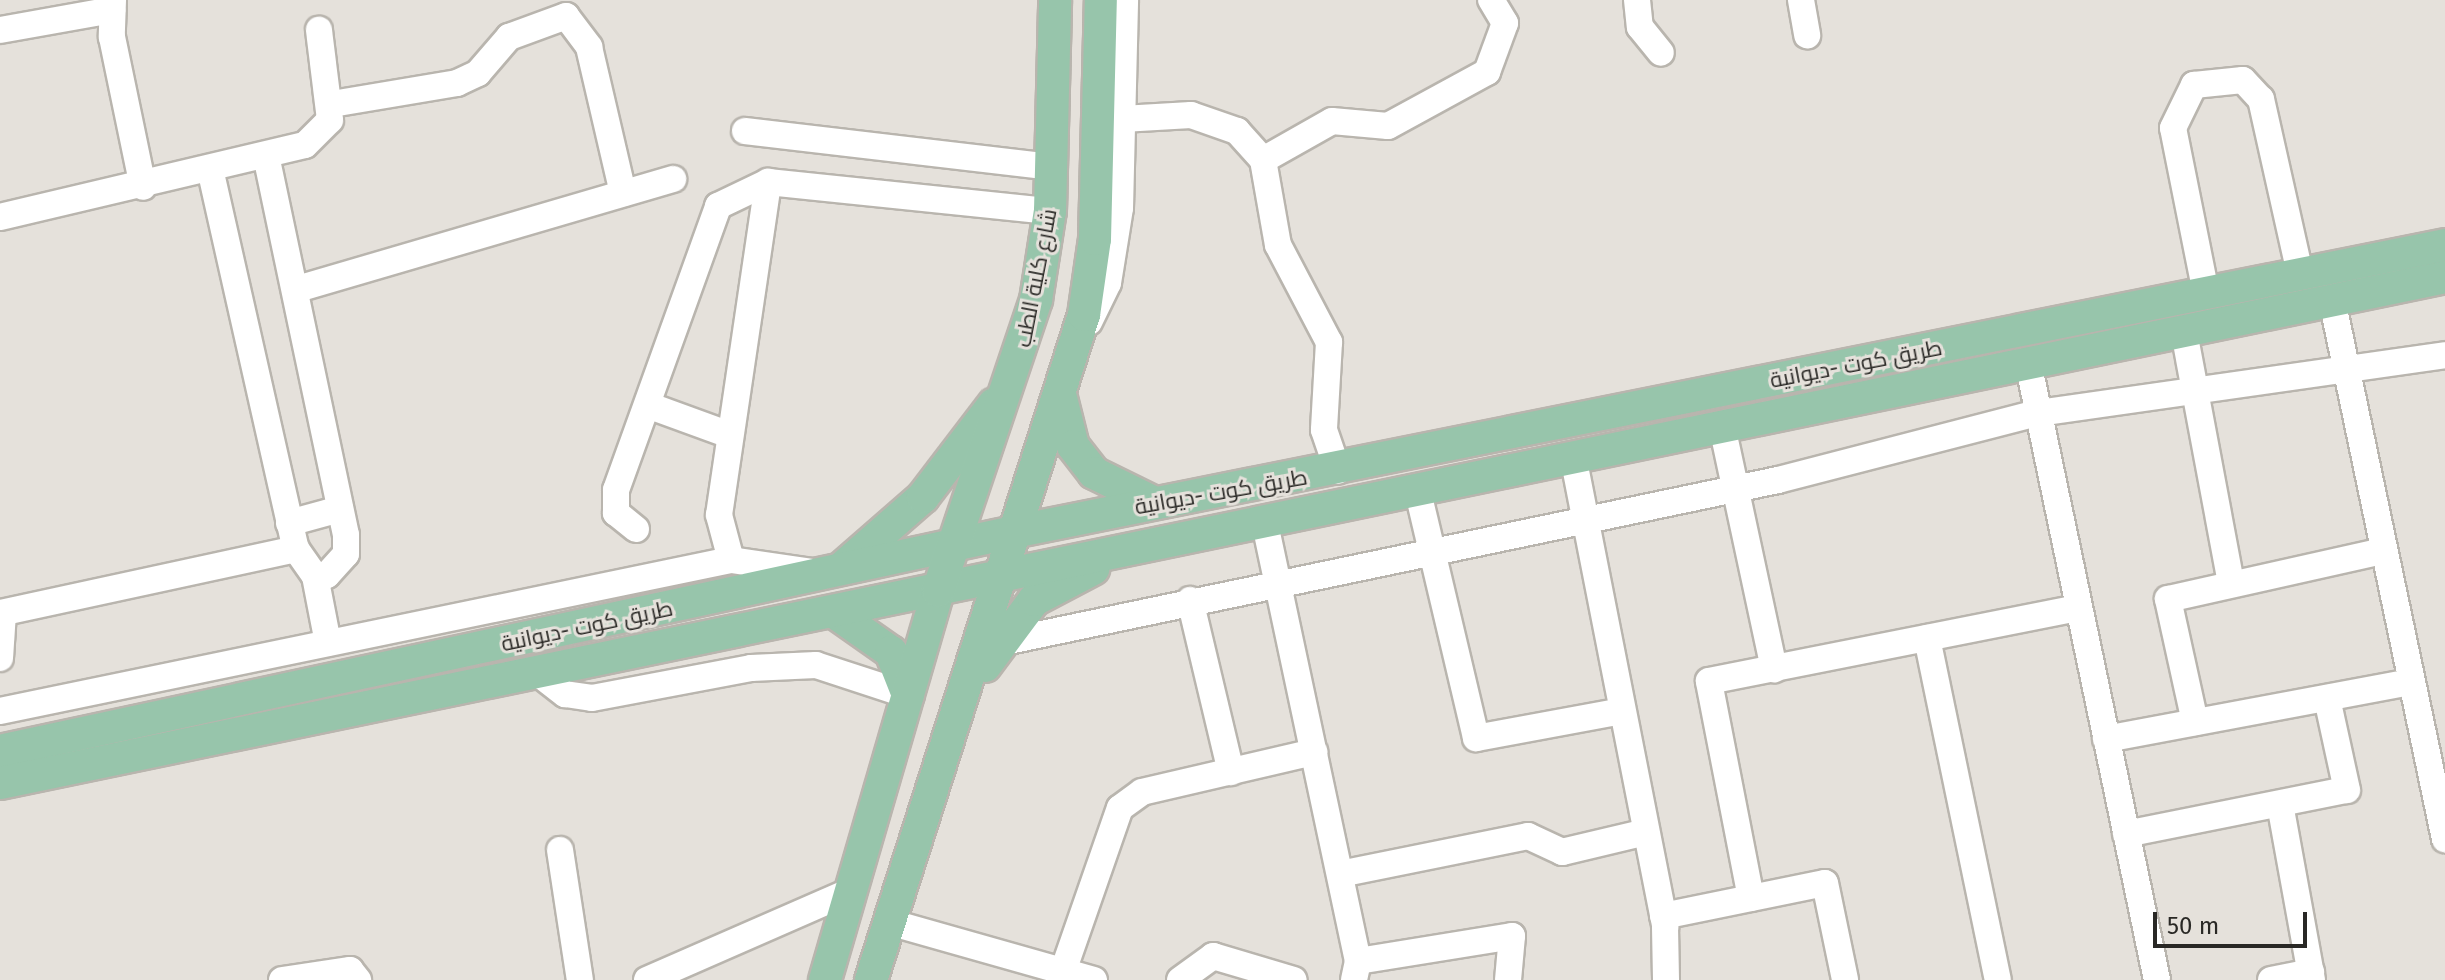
<!DOCTYPE html>
<meta charset="utf-8">
<style>
body{margin:0}
#map{position:relative;width:2445px;height:980px;overflow:hidden;background:#e5e1db;font-family:"Fira Sans",Cairo,sans-serif}
div>[style]{position:absolute}
[style*='--x']{left:calc(var(--x)*1px);top:calc(var(--y)*1px);width:calc(var(--w)*1px);rotate:calc(var(--a)*1deg)}
.roads{filter:drop-shadow(2px 0 #b9b5ae) drop-shadow(-2px 0 #b9b5ae) drop-shadow(0 2px #b9b5ae) drop-shadow(0 -2px #b9b5ae)}
.minor>*{height:26px;margin:-13px;padding:0 13px;transform-origin:13px;border-radius:13px;background:#fff}
.major>*{height:32px;margin:-16px;padding:0 16px;transform-origin:16px;border-radius:16px;background:#97c5ab}
span{translate:-50% -50%;white-space:nowrap;text-align:center;line-height:1.15;-webkit-text-stroke:6px #e5e1db;paint-order:stroke}
.street-label{font-size:22px;color:#292825}
.scale{position:absolute;left:2153px;top:912px;width:154px;height:36px;box-sizing:border-box;border:4px solid #292825;border-top:0;padding-left:10px;font-size:24px;line-height:28px;white-space:nowrap;color:#292825;-webkit-text-stroke:6px #e5e1db;paint-order:stroke}
</style>
<div id="map">
<div class="roads">
<div class="minor">
<i style="--x:113;--y:0;--w:37;--a:92"></i>
<i style="--x:112;--y:37;--w:153;--a:78.3"></i>
<i style="--x:1637;--y:0;--w:27;--a:84"></i>
<i style="--x:1640;--y:27;--w:33;--a:51"></i>
<i style="--x:1801;--y:0;--w:36;--a:80"></i>
<i style="--x:0;--y:30;--w:114;--a:-10.1"></i>
<i style="--x:332;--y:104;--w:127;--a:-9.5"></i>
<i style="--x:457;--y:83;--w:23;--a:-25"></i>
<i style="--x:478;--y:73;--w:48;--a:-49.3"></i>
<i style="--x:509;--y:37;--w:61;--a:-20.2"></i>
<i style="--x:566;--y:16;--w:39;--a:53"></i>
<i style="--x:589;--y:47;--w:150;--a:76.9"></i>
<i style="--x:1122;--y:119;--w:69;--a:-3.3"></i>
<i style="--x:1191;--y:115;--w:49;--a:19.2"></i>
<i style="--x:1237;--y:131;--w:39;--a:48"></i>
<i style="--x:1263;--y:160;--w:86;--a:80"></i>
<i style="--x:1278;--y:245;--w:110;--a:62.3"></i>
<i style="--x:1329;--y:342;--w:88;--a:93.3"></i>
<i style="--x:1324;--y:430;--w:43;--a:71.1"></i>
<i style="--x:745;--y:131;--w:310;--a:6.7"></i>
<i style="--x:1263;--y:160;--w:79;--a:-29.5"></i>
<i style="--x:1332;--y:121;--w:56;--a:5.1"></i>
<i style="--x:1388;--y:126;--w:113;--a:-28.6"></i>
<i style="--x:1487;--y:72;--w:52;--a:-69.8"></i>
<i style="--x:1505;--y:23;--w:27;--a:-121"></i>
<i style="--x:211;--y:173;--w:385;--a:77.3"></i>
<i style="--x:296;--y:549;--w:33;--a:55"></i>
<i style="--x:315;--y:576;--w:12;--a:-5"></i>
<i style="--x:327;--y:575;--w:28;--a:-48"></i>
<i style="--x:346;--y:554;--w:19;--a:-90"></i>
<i style="--x:346;--y:535;--w:384;--a:-101.9"></i>
<i style="--x:0;--y:217;--w:313;--a:-13.3"></i>
<i style="--x:305;--y:145;--w:35;--a:-45"></i>
<i style="--x:330;--y:120;--w:91;--a:-97"></i>
<i style="--x:297;--y:289;--w:392;--a:-16.3"></i>
<i style="--x:2206;--y:293;--w:168;--a:-101.3"></i>
<i style="--x:2173;--y:128;--w:48;--a:-64"></i>
<i style="--x:2194;--y:85;--w:49;--a:-5.8"></i>
<i style="--x:2243;--y:80;--w:26;--a:47"></i>
<i style="--x:2261;--y:99;--w:179;--a:77.4"></i>
<i style="--x:2332;--y:300;--w:551;--a:78.16"></i>
<i style="--x:1089;--y:322;--w:43;--a:-64"></i>
<i style="--x:1108;--y:283;--w:76;--a:-80.9"></i>
<i style="--x:1120;--y:208;--w:208;--a:-88.6"></i>
<i style="--x:2184;--y:332;--w:256;--a:79.4"></i>
<i style="--x:2028;--y:362;--w:631;--a:78.21"></i>
<i style="--x:650;--y:406;--w:82;--a:20"></i>
<i style="--x:1722;--y:426;--w:249;--a:77.9"></i>
<i style="--x:1573;--y:456;--w:480;--a:78.9"></i>
<i style="--x:1665;--y:927;--w:53;--a:88.9"></i>
<i style="--x:1417;--y:488;--w:257;--a:76.7"></i>
<i style="--x:1476;--y:738;--w:148;--a:-10.5"></i>
<i style="--x:1264;--y:519;--w:452;--a:78"></i>
<i style="--x:1358;--y:961;--w:19;--a:102"></i>
<i style="--x:289;--y:523;--w:53;--a:-15.4"></i>
<i style="--x:636;--y:529;--w:26;--a:-141"></i>
<i style="--x:616;--y:513;--w:23;--a:-90"></i>
<i style="--x:616;--y:490;--w:302;--a:-70.2"></i>
<i style="--x:718;--y:206;--w:55;--a:-25.6"></i>
<i style="--x:768;--y:182;--w:283;--a:5.9"></i>
<i style="--x:731;--y:560;--w:47;--a:-104.9"></i>
<i style="--x:719;--y:515;--w:337;--a:-81.6"></i>
<i style="--x:315;--y:576;--w:68;--a:79"></i>
<i style="--x:1190;--y:600;--w:177;--a:76.6"></i>
<i style="--x:0;--y:613;--w:303;--a:-12.2"></i>
<i style="--x:1927;--y:638;--w:349;--a:78.3"></i>
<i style="--x:999;--y:643;--w:796;--a:-11.82"></i>
<i style="--x:1778;--y:480;--w:268;--a:-14.5"></i>
<i style="--x:2038;--y:413;--w:411;--a:-8.1"></i>
<i style="--x:0;--y:658;--w:45;--a:-86.2"></i>
<i style="--x:539;--y:674;--w:33;--a:38"></i>
<i style="--x:565;--y:694;--w:27;--a:8"></i>
<i style="--x:592;--y:698;--w:162;--a:-10.7"></i>
<i style="--x:751;--y:668;--w:65;--a:-2.6"></i>
<i style="--x:816;--y:665;--w:97;--a:18.1"></i>
<i style="--x:0;--y:711;--w:746;--a:-11.67"></i>
<i style="--x:731;--y:560;--w:90;--a:8.3"></i>
<i style="--x:2195;--y:722;--w:126;--a:-102.4"></i>
<i style="--x:2168;--y:599;--w:219;--a:-12.6"></i>
<i style="--x:2106;--y:739;--w:309;--a:-10.6"></i>
<i style="--x:2280;--y:804;--w:179;--a:79.7"></i>
<i style="--x:2126;--y:834;--w:225;--a:-11.3"></i>
<i style="--x:2347;--y:790;--w:94;--a:-102.3"></i>
<i style="--x:560;--y:850;--w:132;--a:81.3"></i>
<i style="--x:1340;--y:874;--w:192;--a:-11.4"></i>
<i style="--x:1528;--y:836;--w:38;--a:25"></i>
<i style="--x:1562;--y:852;--w:86;--a:-13.4"></i>
<i style="--x:1751;--y:898;--w:221;--a:-101"></i>
<i style="--x:1709;--y:681;--w:377;--a:-11.2"></i>
<i style="--x:1663;--y:916;--w:165;--a:-11.5"></i>
<i style="--x:1825;--y:883;--w:99;--a:78.3"></i>
<i style="--x:889;--y:922;--w:213;--a:15.8"></i>
<i style="--x:1358;--y:961;--w:156;--a:-9.2"></i>
<i style="--x:1512;--y:936;--w:44;--a:95.2"></i>
<i style="--x:282;--y:980;--w:69;--a:-8.4"></i>
<i style="--x:350;--y:970;--w:13;--a:51"></i>
<i style="--x:647;--y:980;--w:225;--a:-23.6"></i>
<i style="--x:1060;--y:980;--w:182;--a:-70.8"></i>
<i style="--x:1120;--y:808;--w:27;--a:-36"></i>
<i style="--x:1142;--y:792;--w:177;--a:-13.1"></i>
<i style="--x:1180;--y:980;--w:41;--a:-36"></i>
<i style="--x:1213;--y:956;--w:84;--a:16.5"></i>
<i style="--x:2271;--y:980;--w:41;--a:-11.3"></i>
</div>
<div class="major">
<i style="--x:1061;--y:398;--w:49;--a:76"></i>
<i style="--x:1073;--y:446;--w:34;--a:52"></i>
<i style="--x:1094;--y:473;--w:68;--a:26.2"></i>
<i style="--x:844;--y:566;--w:105;--a:-41.1"></i>
<i style="--x:923;--y:497;--w:117;--a:-52.6"></i>
<i style="--x:834;--y:612;--w:70;--a:35.1"></i>
<i style="--x:891;--y:652;--w:46;--a:68.4"></i>
<i style="--x:985;--y:666;--w:82;--a:-53.4"></i>
<i style="--x:1034;--y:600;--w:67;--a:-27.7"></i>
<i style="--x:0;--y:751;--w:1042;--a:-12.19"></i>
<i style="--x:1018;--y:531;--w:1455;--a:-11.33"></i>
<i style="--x:0;--y:783;--w:2497;--a:-11.69"></i>
<i style="--x:825;--y:980;--w:405;--a:-73.8"></i>
<i style="--x:938;--y:591;--w:307;--a:-71.4"></i>
<i style="--x:1036;--y:300;--w:90;--a:-81.1"></i>
<i style="--x:1050;--y:211;--w:211;--a:-88.6"></i>
<i style="--x:871;--y:980;--w:698;--a:-72.24"></i>
<i style="--x:1084;--y:315;--w:77;--a:-81.8"></i>
<i style="--x:1095;--y:239;--w:239;--a:-88.6"></i>
</div>
</div>
<div class="street-label">
<span style="left:1036px;top:278px;rotate:-79deg">شارع كلية الطب</span>
<span style="left:1856px;top:364px;rotate:-11deg">طريق كوت -ديوانية</span>
<span style="left:1221px;top:492px;rotate:-10deg">طريق كوت -ديوانية</span>
<span style="left:587px;top:626px;rotate:-12deg">طريق كوت -ديوانية</span>
</div>
<div class="scale">50 m</div>
</div>
